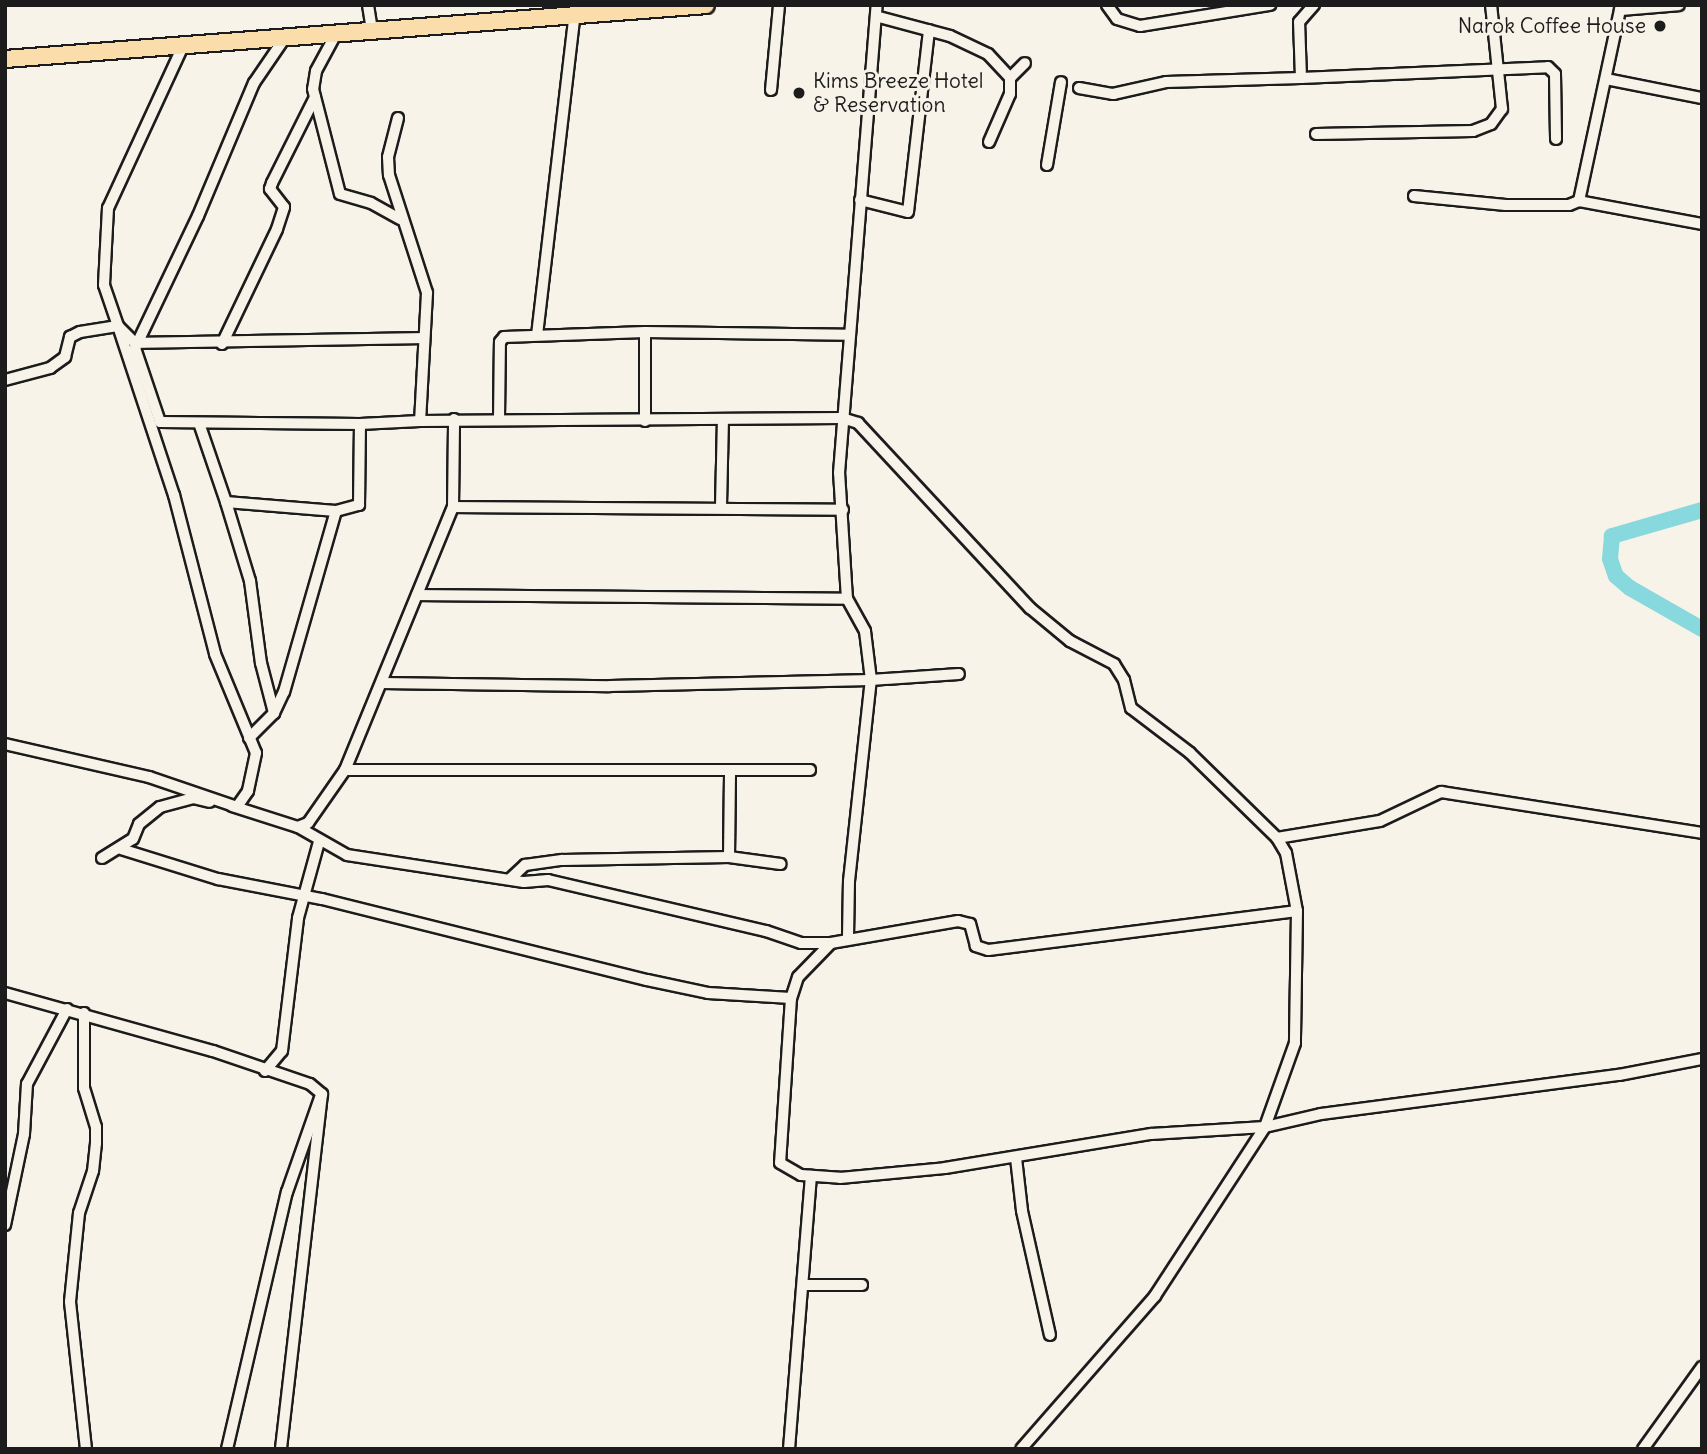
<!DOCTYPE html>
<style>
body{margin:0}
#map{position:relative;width:1707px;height:1454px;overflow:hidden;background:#f7f3e8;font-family:Delius,sans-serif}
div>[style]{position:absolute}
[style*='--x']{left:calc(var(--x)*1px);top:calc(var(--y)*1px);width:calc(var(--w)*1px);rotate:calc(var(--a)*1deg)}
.river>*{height:16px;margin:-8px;padding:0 8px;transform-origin:8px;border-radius:8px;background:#87d9de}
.roads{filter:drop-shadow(2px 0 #1c1c1c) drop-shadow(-2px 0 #1c1c1c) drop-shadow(0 2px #1c1c1c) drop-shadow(0 -2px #1c1c1c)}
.minor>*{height:10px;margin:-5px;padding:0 5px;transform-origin:5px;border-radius:5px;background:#f7f3e8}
.trunk>*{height:16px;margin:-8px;padding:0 8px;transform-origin:8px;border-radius:8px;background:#fbddab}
.dots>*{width:19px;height:19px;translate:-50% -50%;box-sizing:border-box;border:4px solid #f7f3e8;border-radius:50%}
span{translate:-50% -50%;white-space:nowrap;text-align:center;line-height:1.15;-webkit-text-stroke:6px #f7f3e8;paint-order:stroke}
.poi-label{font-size:21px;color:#1c1c1c}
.right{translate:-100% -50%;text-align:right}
.left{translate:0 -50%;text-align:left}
.frame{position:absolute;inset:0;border:7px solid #1c1c1c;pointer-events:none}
</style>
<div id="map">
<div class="river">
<i style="--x:1702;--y:510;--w:94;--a:163.9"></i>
<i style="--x:1612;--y:536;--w:23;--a:95"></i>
<i style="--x:1610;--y:559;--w:18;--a:71"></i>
<i style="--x:1616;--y:576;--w:18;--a:41"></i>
<i style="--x:1630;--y:588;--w:83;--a:29.7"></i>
</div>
<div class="roads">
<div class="minor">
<i style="--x:368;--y:5;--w:24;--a:81"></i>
<i style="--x:1107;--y:5;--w:17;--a:54"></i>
<i style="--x:1117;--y:19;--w:24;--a:17"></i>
<i style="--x:1140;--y:26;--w:132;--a:-9.2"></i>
<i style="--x:1620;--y:10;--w:59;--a:-4.8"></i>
<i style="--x:879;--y:17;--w:73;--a:15"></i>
<i style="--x:950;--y:36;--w:42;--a:25.3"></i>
<i style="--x:988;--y:54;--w:33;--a:47"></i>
<i style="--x:337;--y:32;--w:44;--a:118.3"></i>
<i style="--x:316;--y:71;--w:18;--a:99"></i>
<i style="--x:313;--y:89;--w:108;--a:75.6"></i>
<i style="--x:340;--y:194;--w:32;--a:16"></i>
<i style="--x:371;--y:203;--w:33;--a:29"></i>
<i style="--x:183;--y:46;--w:179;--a:114.8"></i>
<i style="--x:108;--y:208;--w:77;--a:93"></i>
<i style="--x:104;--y:285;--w:43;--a:71.1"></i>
<i style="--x:118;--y:326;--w:24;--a:45"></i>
<i style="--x:135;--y:343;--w:287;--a:-1"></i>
<i style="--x:1301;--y:78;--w:247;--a:-2.5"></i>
<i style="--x:1548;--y:67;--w:10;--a:45"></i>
<i style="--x:1555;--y:74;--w:65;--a:89.1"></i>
<i style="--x:1606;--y:79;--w:98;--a:11.2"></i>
<i style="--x:1079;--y:88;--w:35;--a:10"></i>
<i style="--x:1113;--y:94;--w:54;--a:-12.8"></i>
<i style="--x:1166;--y:82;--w:135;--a:-1.7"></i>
<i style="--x:1301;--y:78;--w:56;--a:-92"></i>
<i style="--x:1299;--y:22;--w:23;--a:-49"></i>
<i style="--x:771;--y:90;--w:85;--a:-84.6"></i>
<i style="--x:398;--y:118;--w:40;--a:104.4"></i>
<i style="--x:388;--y:157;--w:18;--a:87"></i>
<i style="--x:389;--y:175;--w:124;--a:72.1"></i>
<i style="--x:427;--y:293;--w:128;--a:93.1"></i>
<i style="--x:420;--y:421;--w:422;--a:-0.4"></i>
<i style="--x:842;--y:418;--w:17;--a:17"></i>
<i style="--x:858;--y:423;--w:253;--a:47.1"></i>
<i style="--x:1030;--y:608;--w:52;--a:39.5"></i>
<i style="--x:1070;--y:641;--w:50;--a:27.6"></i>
<i style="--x:1114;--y:664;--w:19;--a:58"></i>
<i style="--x:1124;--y:680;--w:29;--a:76"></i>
<i style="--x:1131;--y:708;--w:74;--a:37.3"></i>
<i style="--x:1190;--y:753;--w:122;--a:44.3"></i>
<i style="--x:1277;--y:838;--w:17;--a:59"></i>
<i style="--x:1286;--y:853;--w:59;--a:79.3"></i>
<i style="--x:1297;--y:911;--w:132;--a:90.9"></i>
<i style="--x:1295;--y:1043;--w:89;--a:109.7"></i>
<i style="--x:1265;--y:1127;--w:202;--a:123.1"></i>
<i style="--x:1155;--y:1296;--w:203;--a:131.2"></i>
<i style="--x:1316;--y:134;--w:157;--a:-1.1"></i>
<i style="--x:1473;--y:131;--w:19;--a:-21"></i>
<i style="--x:1491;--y:124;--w:19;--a:-54"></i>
<i style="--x:1502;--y:109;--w:105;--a:-96"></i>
<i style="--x:989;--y:142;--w:52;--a:-66.4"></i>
<i style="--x:1010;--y:94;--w:16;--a:-90"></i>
<i style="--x:1010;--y:78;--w:21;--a:-45"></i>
<i style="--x:1047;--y:165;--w:84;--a:-80.4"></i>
<i style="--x:1414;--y:196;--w:92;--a:5.6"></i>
<i style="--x:1506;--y:205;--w:63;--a:0"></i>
<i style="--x:1569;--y:205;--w:11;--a:-22"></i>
<i style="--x:1579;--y:201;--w:200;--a:-77.9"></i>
<i style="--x:860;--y:200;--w:49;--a:14"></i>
<i style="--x:908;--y:212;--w:183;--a:-83.4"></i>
<i style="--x:1579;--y:201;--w:125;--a:10.6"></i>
<i style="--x:537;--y:335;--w:324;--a:-83.3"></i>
<i style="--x:222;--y:344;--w:127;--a:-64.4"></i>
<i style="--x:277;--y:229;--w:23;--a:-72"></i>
<i style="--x:284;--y:207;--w:23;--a:-128"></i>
<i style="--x:270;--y:189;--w:6;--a:-72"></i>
<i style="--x:272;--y:183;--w:96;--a:-63.4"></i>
<i style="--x:5;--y:380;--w:47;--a:-14.9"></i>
<i style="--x:50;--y:368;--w:19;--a:-36"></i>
<i style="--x:65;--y:357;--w:21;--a:-76"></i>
<i style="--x:70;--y:337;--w:11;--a:-27"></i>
<i style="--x:80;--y:332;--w:38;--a:-9"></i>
<i style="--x:118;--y:326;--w:178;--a:71.7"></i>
<i style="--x:174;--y:495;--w:164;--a:75.5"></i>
<i style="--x:215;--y:654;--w:107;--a:67.5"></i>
<i style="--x:256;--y:753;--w:39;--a:102"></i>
<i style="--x:248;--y:791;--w:19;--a:125"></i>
<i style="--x:237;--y:807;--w:93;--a:-161.2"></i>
<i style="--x:149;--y:777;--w:148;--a:-167.1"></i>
<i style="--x:499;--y:419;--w:77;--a:-89.3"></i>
<i style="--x:500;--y:342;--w:6;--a:-51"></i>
<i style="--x:504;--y:337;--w:141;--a:-2"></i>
<i style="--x:645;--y:332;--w:203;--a:0.8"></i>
<i style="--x:645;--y:421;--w:89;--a:-90"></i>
<i style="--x:199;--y:423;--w:83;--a:71.1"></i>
<i style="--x:226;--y:502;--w:110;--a:4.7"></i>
<i style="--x:336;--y:511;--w:24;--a:-15"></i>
<i style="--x:359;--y:505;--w:81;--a:-89.3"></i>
<i style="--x:360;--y:424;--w:200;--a:-179.4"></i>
<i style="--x:160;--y:422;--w:78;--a:-108.7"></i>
<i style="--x:135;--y:348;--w:146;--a:-64.5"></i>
<i style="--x:198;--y:216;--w:144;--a:-67.2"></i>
<i style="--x:254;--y:83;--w:53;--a:-55.7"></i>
<i style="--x:360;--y:424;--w:60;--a:-2.9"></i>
<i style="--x:226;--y:502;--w:83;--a:73.1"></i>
<i style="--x:250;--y:581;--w:83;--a:82.4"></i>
<i style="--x:261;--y:663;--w:52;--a:75.4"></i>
<i style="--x:274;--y:713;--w:23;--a:-65"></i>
<i style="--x:284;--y:692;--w:188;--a:-74"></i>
<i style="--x:721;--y:506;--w:86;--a:-88.7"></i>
<i style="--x:453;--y:507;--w:390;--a:0.4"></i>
<i style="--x:417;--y:595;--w:430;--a:0.5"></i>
<i style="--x:382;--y:683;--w:228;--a:0.8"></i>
<i style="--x:610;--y:686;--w:261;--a:-1.3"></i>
<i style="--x:871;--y:680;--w:88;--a:-3.9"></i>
<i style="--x:249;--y:738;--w:35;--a:-45"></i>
<i style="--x:345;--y:770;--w:465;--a:0"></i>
<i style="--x:232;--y:806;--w:69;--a:17.7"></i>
<i style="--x:298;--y:827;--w:11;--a:-22"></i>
<i style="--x:308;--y:823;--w:65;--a:-55.1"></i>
<i style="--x:345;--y:770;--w:284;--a:-67.7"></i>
<i style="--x:453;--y:507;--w:88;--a:-89.3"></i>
<i style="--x:298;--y:827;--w:56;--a:29.7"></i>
<i style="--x:347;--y:855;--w:179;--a:8.7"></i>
<i style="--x:524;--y:882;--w:24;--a:-5"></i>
<i style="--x:548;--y:880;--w:224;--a:13.2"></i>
<i style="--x:766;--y:931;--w:37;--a:19"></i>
<i style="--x:801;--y:943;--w:30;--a:0"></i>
<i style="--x:1277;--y:838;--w:104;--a:-9.4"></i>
<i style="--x:1380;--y:821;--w:68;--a:-25.4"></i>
<i style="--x:1441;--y:792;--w:264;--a:8.9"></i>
<i style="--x:121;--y:849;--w:102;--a:17.2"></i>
<i style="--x:218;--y:879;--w:106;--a:10.9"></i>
<i style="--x:322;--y:899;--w:335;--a:14"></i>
<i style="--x:647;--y:980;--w:62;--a:12"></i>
<i style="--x:708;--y:993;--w:83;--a:3.4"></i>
<i style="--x:729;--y:857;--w:87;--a:-89.3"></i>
<i style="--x:102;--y:858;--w:36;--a:-32"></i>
<i style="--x:133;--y:839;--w:16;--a:-68"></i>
<i style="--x:139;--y:824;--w:27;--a:-39"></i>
<i style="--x:160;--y:807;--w:34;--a:-15"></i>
<i style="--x:193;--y:798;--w:17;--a:13"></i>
<i style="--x:510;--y:879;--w:21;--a:-43"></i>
<i style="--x:525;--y:865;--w:37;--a:-8"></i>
<i style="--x:562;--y:860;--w:167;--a:-1"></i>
<i style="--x:729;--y:857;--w:52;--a:7.7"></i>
<i style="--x:1297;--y:911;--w:311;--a:172.8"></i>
<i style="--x:988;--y:950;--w:13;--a:-162"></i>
<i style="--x:976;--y:946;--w:23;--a:-105"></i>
<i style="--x:970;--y:924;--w:12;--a:-166"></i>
<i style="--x:958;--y:921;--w:129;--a:170.2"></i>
<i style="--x:831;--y:943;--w:47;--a:134.1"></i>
<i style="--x:798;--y:977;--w:22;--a:108"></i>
<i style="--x:791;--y:998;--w:165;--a:93.8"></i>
<i style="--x:780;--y:1163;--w:24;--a:30"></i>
<i style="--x:801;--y:1175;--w:39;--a:4"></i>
<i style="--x:840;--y:1178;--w:105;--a:-5.4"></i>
<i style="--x:945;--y:1168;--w:209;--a:-9.4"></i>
<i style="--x:1151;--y:1134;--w:114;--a:-3.5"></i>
<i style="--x:1265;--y:1127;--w:57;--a:-13.1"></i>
<i style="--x:1321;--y:1114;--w:301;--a:-7.5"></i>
<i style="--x:1619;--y:1075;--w:85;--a:-10.9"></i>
<i style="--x:848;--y:937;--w:56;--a:-89"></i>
<i style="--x:849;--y:881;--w:202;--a:-83.8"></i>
<i style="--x:871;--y:680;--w:49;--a:-97"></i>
<i style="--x:865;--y:631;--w:37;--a:-119"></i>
<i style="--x:847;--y:599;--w:126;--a:-93.6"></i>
<i style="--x:839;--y:473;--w:470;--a:-85.4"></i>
<i style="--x:5;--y:993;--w:216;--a:15.6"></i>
<i style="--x:213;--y:1051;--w:102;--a:18.8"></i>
<i style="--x:310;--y:1084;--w:16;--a:40"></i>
<i style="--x:322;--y:1094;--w:357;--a:96.6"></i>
<i style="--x:84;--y:1013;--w:75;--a:90"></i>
<i style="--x:84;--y:1088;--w:41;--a:72.9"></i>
<i style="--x:96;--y:1127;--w:16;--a:90"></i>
<i style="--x:96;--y:1143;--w:28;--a:96"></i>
<i style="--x:93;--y:1171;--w:44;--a:108.4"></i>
<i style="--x:79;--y:1213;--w:89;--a:95.8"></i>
<i style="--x:70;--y:1302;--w:148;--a:83.8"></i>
<i style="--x:265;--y:1071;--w:26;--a:-50"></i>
<i style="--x:282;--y:1051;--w:134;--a:-83.1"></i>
<i style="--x:298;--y:918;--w:79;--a:-74.6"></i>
<i style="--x:1016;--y:1158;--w:53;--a:83.5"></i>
<i style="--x:1022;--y:1211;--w:127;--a:77.3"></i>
<i style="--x:5;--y:1225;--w:93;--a:-78.2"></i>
<i style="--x:24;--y:1134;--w:50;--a:-86.6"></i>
<i style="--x:27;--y:1084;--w:85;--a:-61.9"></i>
<i style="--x:805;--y:1285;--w:57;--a:0"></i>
<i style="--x:227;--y:1449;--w:264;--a:-76.9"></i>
<i style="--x:287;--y:1192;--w:100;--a:-70.7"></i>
<i style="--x:789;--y:1449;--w:274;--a:-85.4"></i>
<i style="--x:1643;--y:1449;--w:101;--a:-54.3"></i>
</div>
<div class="trunk">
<i style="--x:5;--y:59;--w:703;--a:-4.4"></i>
</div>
</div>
<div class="dots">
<i style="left:1660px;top:26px;background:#1c1c1c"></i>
<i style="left:799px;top:93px;background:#1c1c1c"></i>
</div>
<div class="poi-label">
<span class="right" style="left:1646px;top:26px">Narok Coffee House</span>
<span class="left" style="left:813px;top:93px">Kims Breeze Hotel<br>&amp; Reservation</span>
</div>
<div class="frame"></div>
</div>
